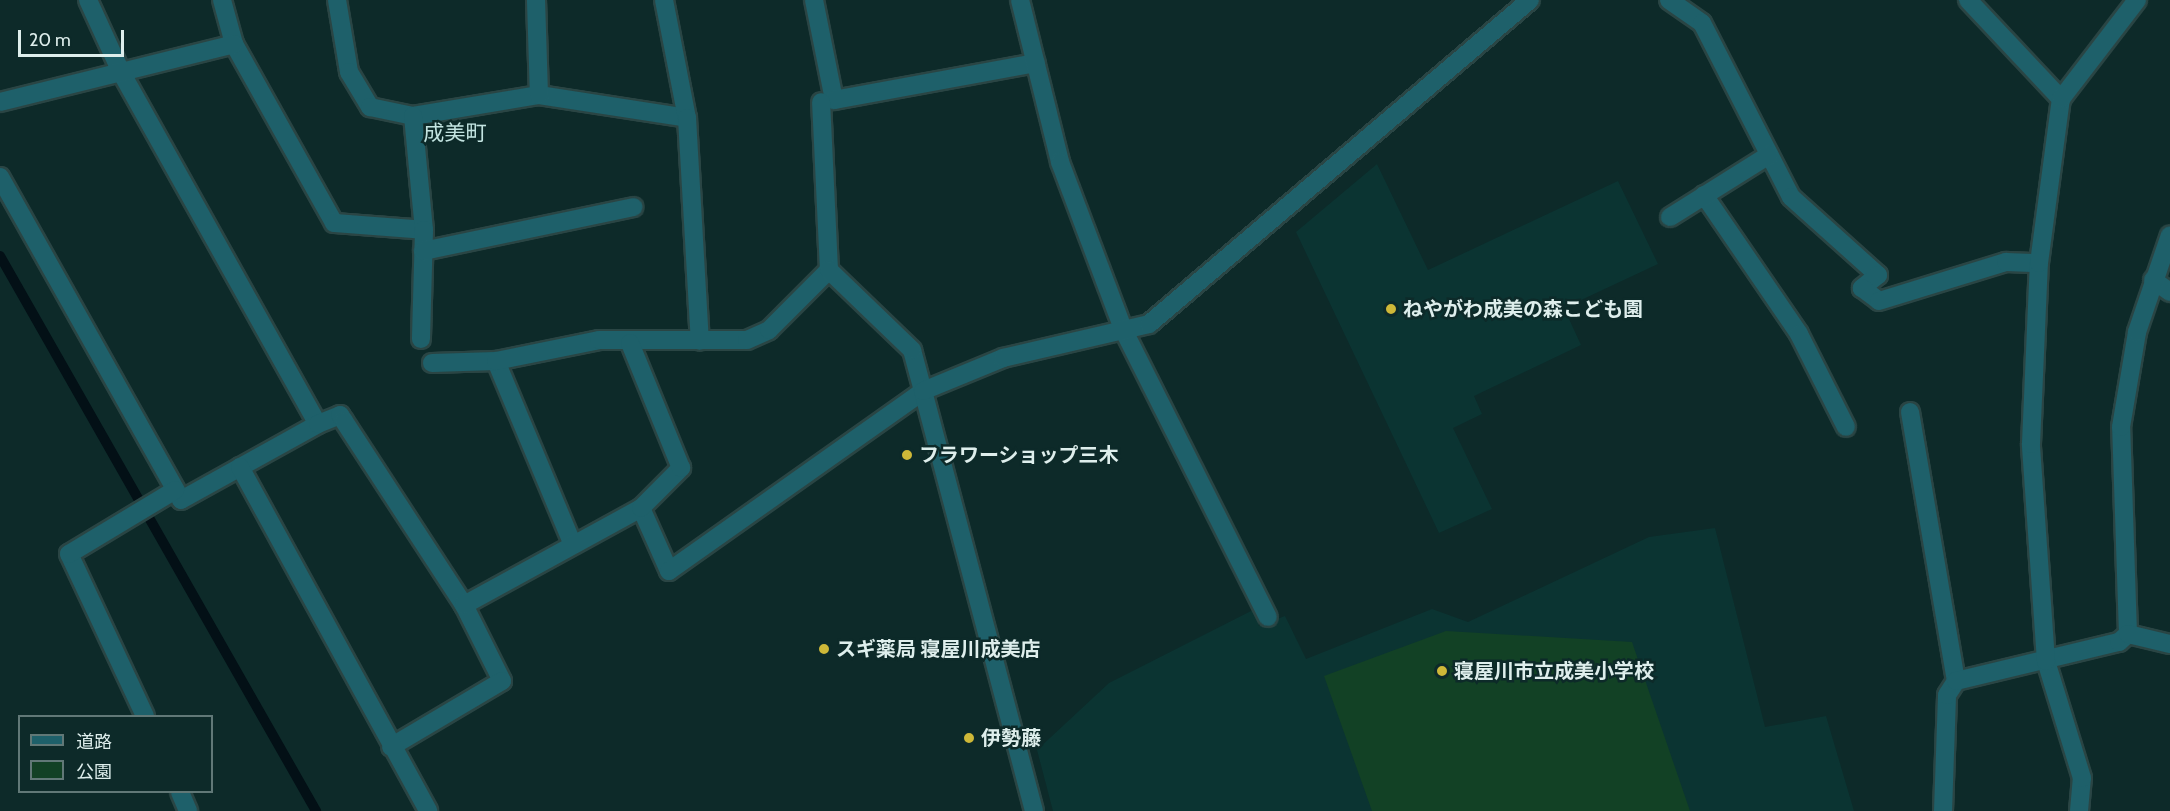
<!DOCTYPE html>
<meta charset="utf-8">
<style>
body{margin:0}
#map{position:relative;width:2170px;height:811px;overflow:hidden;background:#0d2a29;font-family:Cabin,"Noto Sans JP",sans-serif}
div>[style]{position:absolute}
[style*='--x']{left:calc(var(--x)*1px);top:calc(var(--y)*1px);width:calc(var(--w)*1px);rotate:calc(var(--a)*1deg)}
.built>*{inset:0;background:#0b3432}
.green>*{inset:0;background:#124125}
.stream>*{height:10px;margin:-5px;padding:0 5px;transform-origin:5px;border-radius:5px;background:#031016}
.roads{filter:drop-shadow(2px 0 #2a4544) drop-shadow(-2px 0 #2a4544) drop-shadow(0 2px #2a4544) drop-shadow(0 -2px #2a4544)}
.minor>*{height:18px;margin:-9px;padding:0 9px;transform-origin:9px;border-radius:9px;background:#1e606a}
.dots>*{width:16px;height:16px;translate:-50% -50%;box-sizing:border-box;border:3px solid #0d2a29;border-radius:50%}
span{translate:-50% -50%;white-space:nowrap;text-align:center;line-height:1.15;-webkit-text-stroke:5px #0d2a29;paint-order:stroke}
.poi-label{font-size:20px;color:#deeeec;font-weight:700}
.left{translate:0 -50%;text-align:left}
.neighbourhood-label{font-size:21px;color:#c3e4e1}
.legend{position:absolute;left:18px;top:715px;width:195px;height:78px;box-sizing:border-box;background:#0d2a29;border:2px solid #617877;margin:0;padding:8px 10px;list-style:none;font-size:18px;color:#deeeec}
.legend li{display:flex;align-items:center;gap:12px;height:30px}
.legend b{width:30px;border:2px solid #617877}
.scale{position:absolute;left:18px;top:30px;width:106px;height:27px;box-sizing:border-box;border:3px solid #deeeec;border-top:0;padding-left:8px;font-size:18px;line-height:21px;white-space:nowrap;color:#deeeec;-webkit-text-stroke:4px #0d2a29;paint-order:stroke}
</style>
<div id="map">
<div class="built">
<i style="clip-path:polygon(1377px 164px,1428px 270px,1618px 181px,1658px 264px,1564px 308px,1581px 345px,1474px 396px,1482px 414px,1453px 428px,1492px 509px,1439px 533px,1296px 232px)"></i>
<i style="clip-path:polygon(1715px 528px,1765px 727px,1826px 716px,1854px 811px,1053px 811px,1037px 750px,1109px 683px,1253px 610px,1259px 626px,1285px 616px,1306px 659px,1432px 609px,1468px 622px,1649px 537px)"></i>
</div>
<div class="green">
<i style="clip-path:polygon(1446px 631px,1632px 642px,1690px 811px,1372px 811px,1324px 676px)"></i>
</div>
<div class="stream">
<i style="--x:0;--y:256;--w:639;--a:60.34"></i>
</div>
<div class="roads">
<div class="minor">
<i style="--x:88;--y:0;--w:79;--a:65.4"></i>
<i style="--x:121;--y:72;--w:403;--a:60.8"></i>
<i style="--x:222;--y:0;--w:46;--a:74.7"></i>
<i style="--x:234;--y:44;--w:205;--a:60.8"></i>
<i style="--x:334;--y:223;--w:90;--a:4.4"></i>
<i style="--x:337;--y:0;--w:73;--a:80.5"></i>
<i style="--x:349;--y:72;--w:41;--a:59"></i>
<i style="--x:370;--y:107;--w:44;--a:11.8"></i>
<i style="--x:413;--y:116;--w:128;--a:-9.5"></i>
<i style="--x:539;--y:95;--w:150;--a:8.8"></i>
<i style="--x:536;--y:0;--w:95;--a:88.2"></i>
<i style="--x:664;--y:0;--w:120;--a:79"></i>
<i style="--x:687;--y:118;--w:223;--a:86.7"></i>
<i style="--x:814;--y:0;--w:102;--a:78.7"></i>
<i style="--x:834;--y:100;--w:205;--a:-10.4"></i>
<i style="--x:1020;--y:0;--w:167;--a:76.1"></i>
<i style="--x:1060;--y:162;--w:181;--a:69.3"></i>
<i style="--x:1124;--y:331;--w:320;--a:63.3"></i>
<i style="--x:1669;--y:0;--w:40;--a:34.9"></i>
<i style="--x:1702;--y:23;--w:195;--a:62.9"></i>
<i style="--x:1791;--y:197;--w:117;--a:41.9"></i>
<i style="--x:1878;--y:275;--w:21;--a:141"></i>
<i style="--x:1862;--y:288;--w:21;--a:37"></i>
<i style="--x:1879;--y:301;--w:133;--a:-17.1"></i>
<i style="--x:2006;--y:262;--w:33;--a:2"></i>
<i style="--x:1968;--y:0;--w:136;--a:46.8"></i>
<i style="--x:0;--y:102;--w:241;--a:-13.9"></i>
<i style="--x:413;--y:116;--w:115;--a:84.5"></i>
<i style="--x:424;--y:230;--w:109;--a:91.6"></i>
<i style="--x:0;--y:177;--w:370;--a:60.7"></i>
<i style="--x:181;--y:500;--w:157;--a:-29"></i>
<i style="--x:318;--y:424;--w:24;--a:-22"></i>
<i style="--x:340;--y:415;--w:7;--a:56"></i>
<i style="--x:344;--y:421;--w:220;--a:56.9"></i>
<i style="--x:464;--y:605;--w:85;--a:63.4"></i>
<i style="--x:502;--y:681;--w:129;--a:149.3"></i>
<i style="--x:1704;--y:195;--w:168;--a:55.6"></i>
<i style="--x:1799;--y:334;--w:104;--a:63.2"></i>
<i style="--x:1670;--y:217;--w:117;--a:-32.1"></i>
<i style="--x:423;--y:251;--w:215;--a:-11.8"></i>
<i style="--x:2153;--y:280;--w:21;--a:35"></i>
<i style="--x:496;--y:361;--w:199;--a:67.3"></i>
<i style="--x:432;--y:363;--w:64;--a:-1.8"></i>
<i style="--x:496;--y:361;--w:105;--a:-11.5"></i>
<i style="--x:599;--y:340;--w:148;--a:0"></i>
<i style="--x:747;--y:340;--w:24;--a:-24"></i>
<i style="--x:769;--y:330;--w:85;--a:-45"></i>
<i style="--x:829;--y:270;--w:168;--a:-92.7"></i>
<i style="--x:1910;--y:412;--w:273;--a:80.3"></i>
<i style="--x:240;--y:467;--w:392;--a:61.3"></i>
<i style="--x:641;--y:508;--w:69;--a:66"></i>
<i style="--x:669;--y:571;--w:311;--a:-35.3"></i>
<i style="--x:923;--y:391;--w:42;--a:-105"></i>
<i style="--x:912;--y:350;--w:115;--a:-136.1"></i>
<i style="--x:464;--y:605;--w:202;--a:-28.7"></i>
<i style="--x:641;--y:508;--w:57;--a:-45"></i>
<i style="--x:681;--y:468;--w:135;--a:-112.2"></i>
<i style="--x:2128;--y:634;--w:207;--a:-91.9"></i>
<i style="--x:2121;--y:427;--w:96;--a:-80.4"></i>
<i style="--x:2137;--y:332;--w:102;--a:-71.2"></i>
<i style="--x:145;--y:716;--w:179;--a:-115.1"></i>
<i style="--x:69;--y:554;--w:124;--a:-31.1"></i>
<i style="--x:180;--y:792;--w:21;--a:67"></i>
<i style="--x:1034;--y:811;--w:434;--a:-104.8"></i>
<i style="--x:923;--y:391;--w:87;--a:-22.4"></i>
<i style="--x:1003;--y:358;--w:150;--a:-13.1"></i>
<i style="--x:1149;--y:324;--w:500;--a:-40.38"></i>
<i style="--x:1943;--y:811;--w:116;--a:-88"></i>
<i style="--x:1947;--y:695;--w:17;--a:-57"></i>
<i style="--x:1956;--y:681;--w:168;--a:-13.5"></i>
<i style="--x:2119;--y:642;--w:12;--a:-42"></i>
<i style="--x:2128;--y:634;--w:43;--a:13.4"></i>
<i style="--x:2079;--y:811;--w:33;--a:-85"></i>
<i style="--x:2082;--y:778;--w:122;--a:-107.1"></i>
<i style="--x:2046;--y:661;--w:218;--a:-94"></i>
<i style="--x:2031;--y:444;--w:181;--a:-87.5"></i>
<i style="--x:2039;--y:263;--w:165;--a:-82.4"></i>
<i style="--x:2061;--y:99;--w:125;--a:-52.5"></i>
</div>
</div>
<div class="dots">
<i style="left:1391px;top:309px;background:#ceb838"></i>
<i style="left:907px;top:455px;background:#ceb838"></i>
<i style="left:824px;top:649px;background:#ceb838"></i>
<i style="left:1442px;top:671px;background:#ceb838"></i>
<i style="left:969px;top:738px;background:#ceb838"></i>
</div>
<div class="poi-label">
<span class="left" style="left:1403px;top:309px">ねやがわ成美の森こども園</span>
<span class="left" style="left:919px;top:455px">フラワーショップ三木</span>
<span class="left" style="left:836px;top:649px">スギ薬局 寝屋川成美店</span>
<span class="left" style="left:1454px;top:671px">寝屋川市立成美小学校</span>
<span class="left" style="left:981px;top:738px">伊勢藤</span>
</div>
<div class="neighbourhood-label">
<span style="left:455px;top:133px">成美町</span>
</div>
<ul class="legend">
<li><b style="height:8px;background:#1e606a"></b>道路</li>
<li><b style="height:16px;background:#124125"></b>公園</li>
</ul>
<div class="scale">20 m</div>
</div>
